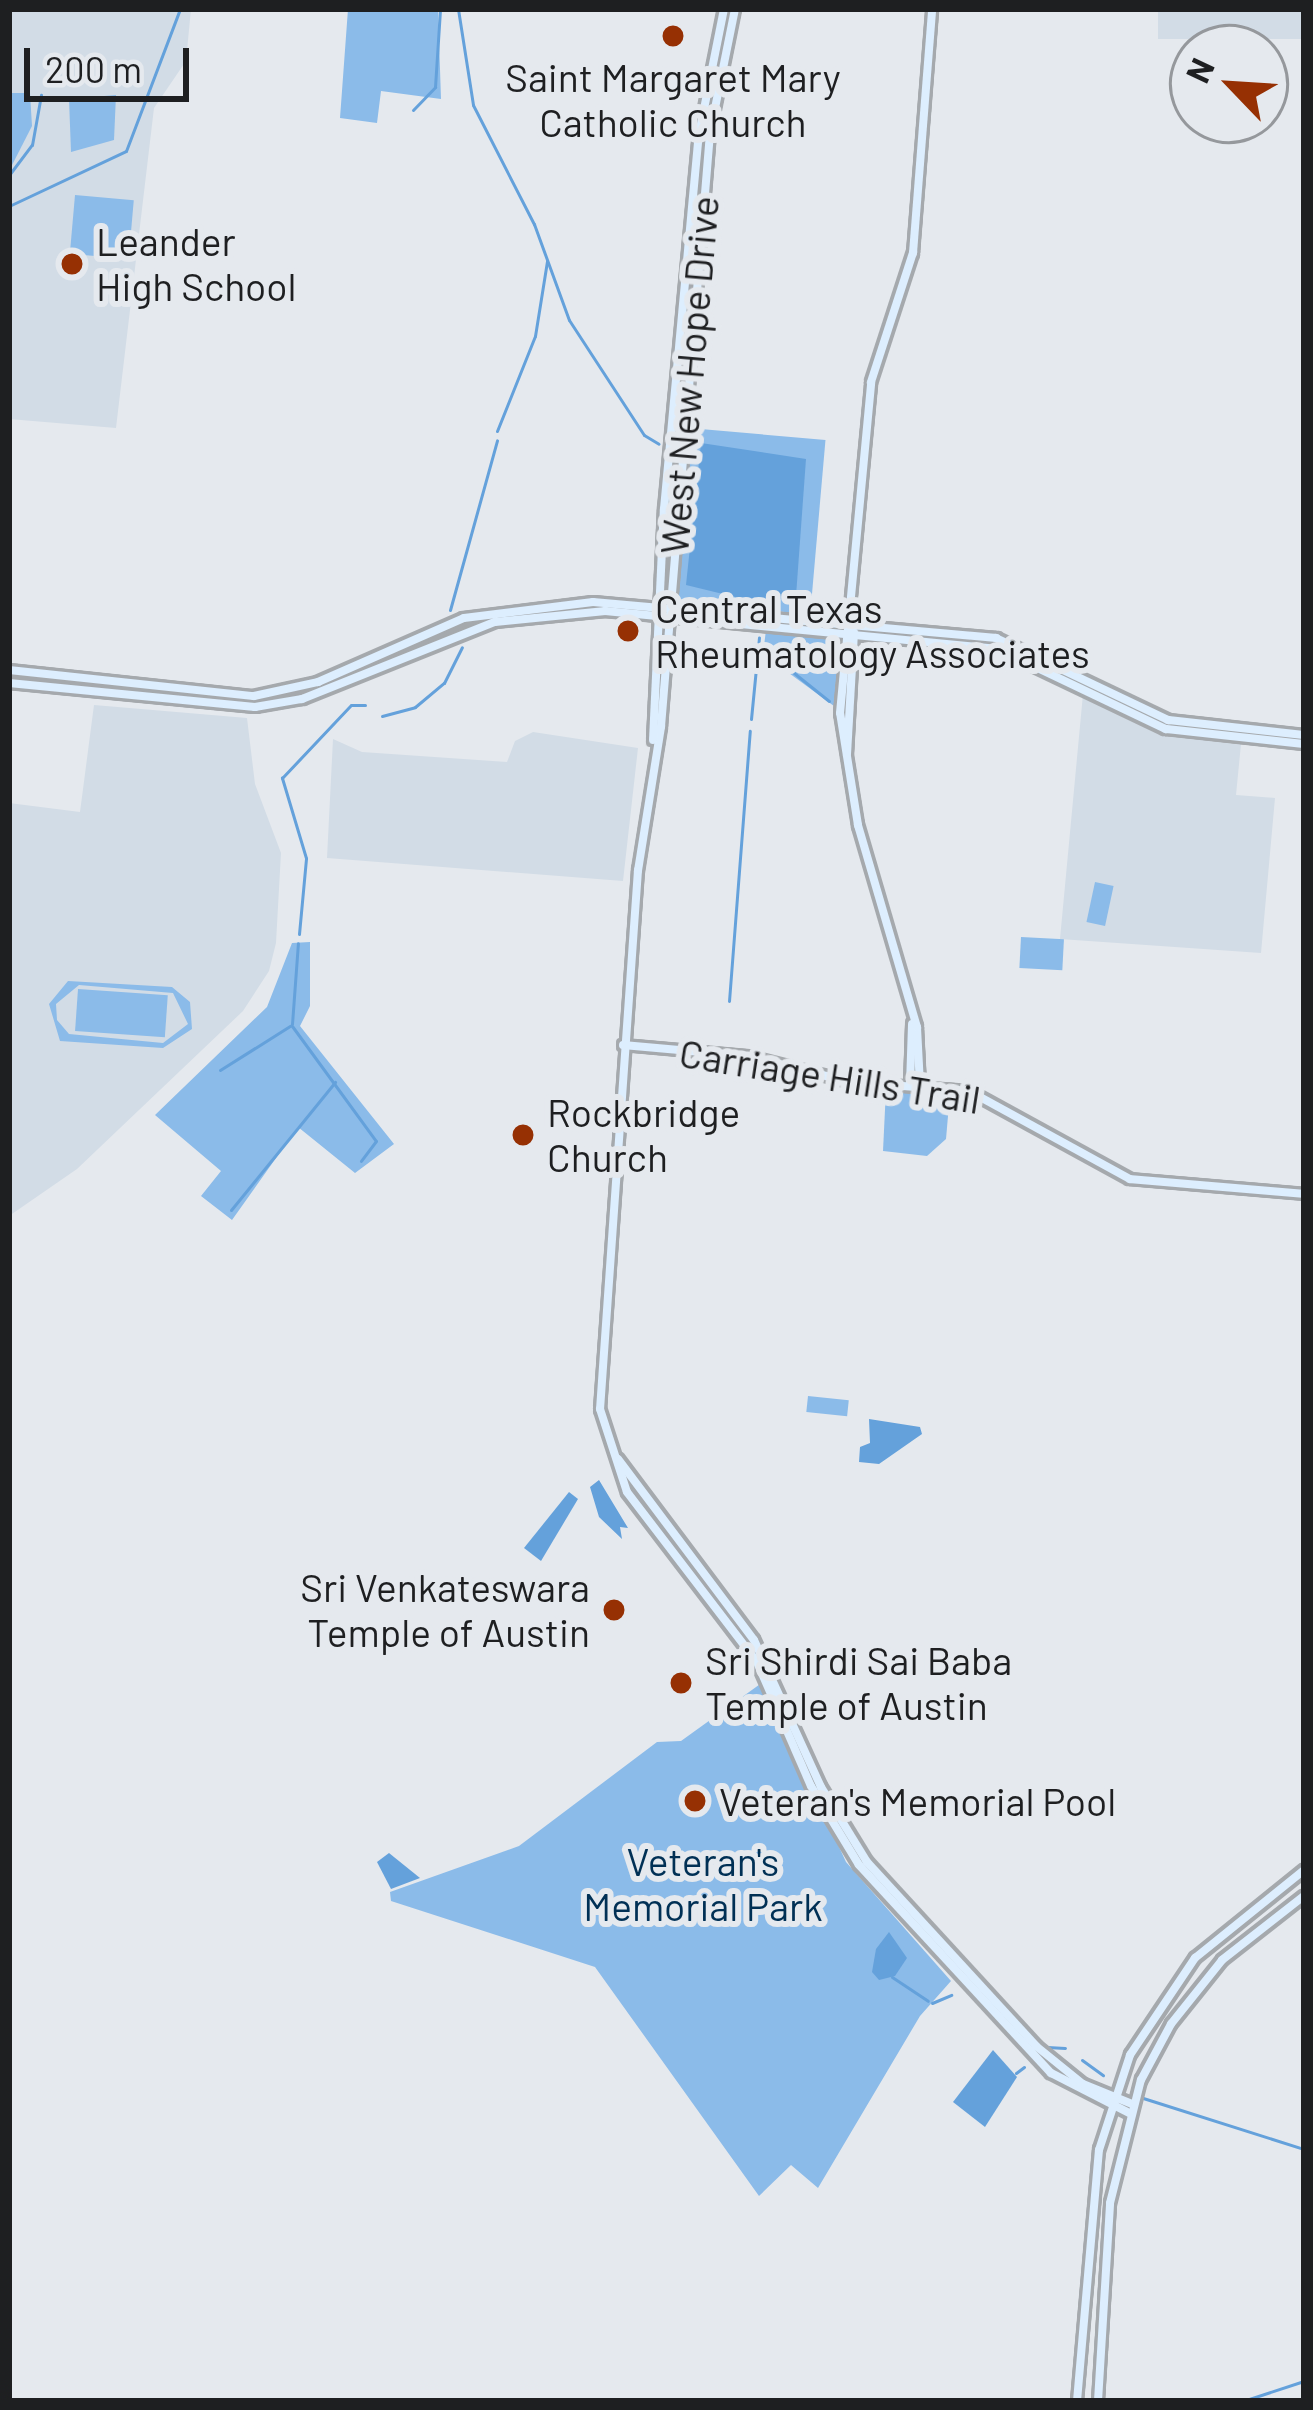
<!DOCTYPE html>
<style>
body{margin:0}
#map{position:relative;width:1313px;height:2410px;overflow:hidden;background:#e5e9ee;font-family:Barlow,sans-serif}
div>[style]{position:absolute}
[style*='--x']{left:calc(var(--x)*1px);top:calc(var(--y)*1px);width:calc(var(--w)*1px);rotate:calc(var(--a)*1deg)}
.built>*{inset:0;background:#d2dce6;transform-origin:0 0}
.green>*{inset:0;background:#8bbbe9;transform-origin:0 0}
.water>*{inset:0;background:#64a1db}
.stream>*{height:3px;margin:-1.5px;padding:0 1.5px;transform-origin:1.5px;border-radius:1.5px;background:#64a1db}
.roads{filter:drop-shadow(3px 0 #a5a9ad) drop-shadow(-3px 0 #a5a9ad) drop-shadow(0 3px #a5a9ad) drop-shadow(0 -3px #a5a9ad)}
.secondary>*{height:8px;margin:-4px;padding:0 4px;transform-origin:4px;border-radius:4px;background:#ddeefe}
.dots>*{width:33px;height:33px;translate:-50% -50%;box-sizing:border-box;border:6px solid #e5e9ee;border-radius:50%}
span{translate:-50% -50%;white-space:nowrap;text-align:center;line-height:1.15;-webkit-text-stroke:12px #e5e9ee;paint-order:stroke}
.poi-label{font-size:39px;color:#1e1f21}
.left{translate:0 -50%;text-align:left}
.right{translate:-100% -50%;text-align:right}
.street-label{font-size:39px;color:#1e1f21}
.park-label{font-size:39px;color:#003055}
.frame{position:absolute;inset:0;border:12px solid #1e1f21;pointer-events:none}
.north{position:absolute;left:1169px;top:24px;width:120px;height:120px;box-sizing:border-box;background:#e5e9ee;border:3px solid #95989c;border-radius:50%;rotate:295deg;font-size:33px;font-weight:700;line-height:48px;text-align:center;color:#1e1f21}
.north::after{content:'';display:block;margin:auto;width:42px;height:54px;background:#963003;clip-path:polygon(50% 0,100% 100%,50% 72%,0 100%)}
.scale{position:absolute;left:24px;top:48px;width:165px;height:54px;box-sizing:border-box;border:6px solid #1e1f21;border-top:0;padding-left:15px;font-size:36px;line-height:42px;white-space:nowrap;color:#1e1f21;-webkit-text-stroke:9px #e5e9ee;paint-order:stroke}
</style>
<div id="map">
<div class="built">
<i style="clip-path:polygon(9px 9px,191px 9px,186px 61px,154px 108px,116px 428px,9px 419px)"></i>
<i style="left:1158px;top:9px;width:146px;height:30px"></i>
<i style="clip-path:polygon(1083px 694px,1180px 736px,1241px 744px,1236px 795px,1275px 798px,1261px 953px,1060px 939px)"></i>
<i style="clip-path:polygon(94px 705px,247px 718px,255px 784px,281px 853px,276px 943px,269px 971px,243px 1011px,77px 1169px,9px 1216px,9px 803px,80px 812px)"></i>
<i style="clip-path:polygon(533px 732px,638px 748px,623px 881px,327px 858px,333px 739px,362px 752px,507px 762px,515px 741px)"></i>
</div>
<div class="green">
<i style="clip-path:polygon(348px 9px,438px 9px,441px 99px,381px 91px,377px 123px,340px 118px)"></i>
<i style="clip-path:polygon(9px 93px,30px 93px,32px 126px,9px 171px)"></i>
<i style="clip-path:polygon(116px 95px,114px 140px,71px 152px,69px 99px)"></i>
<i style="left:75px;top:195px;width:59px;height:59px;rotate:5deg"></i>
<i style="left:689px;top:428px;width:137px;height:175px;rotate:5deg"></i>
<i style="clip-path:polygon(766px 630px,842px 639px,838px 709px,763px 654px)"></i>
<i style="left:1095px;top:882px;width:19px;height:41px;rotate:12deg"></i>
<i style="left:1021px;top:937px;width:43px;height:31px;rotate:3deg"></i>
<i style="clip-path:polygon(310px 942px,310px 1006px,300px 1026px,394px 1144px,355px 1173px,298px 1127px,232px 1220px,201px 1196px,221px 1171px,155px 1115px,267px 1007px,292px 943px)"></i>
<i style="clip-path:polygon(evenodd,68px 981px,172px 987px,190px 1002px,192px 1029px,163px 1048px,60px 1041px,49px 1004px,68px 981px,79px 985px,173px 993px,188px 1024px,163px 1043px,69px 1034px,57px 1020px,56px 1004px,79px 985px)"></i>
<i style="left:78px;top:989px;width:90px;height:42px;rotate:4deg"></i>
<i style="clip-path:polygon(886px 1089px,950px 1093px,946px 1139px,927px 1156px,883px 1151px)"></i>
<i style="left:808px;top:1396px;width:41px;height:16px;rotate:6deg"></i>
<i style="clip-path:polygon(763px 1682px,846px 1862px,951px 1981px,920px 2016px,818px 2188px,791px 2165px,759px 2196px,595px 1967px,391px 1901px,390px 1892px,519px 1846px,657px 1742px,681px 1741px)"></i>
</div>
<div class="water">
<i style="clip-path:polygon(701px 443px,806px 459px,796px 596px,760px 603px,686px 585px)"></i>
<i style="clip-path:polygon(869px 1419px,920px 1427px,922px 1434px,879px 1464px,859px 1462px,860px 1447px,870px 1443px)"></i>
<i style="clip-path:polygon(599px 1480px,628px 1528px,620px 1527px,622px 1539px,599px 1517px,590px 1487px)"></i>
<i style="clip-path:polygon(569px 1492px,578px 1499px,541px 1561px,524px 1548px)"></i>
<i style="clip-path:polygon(389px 1853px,420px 1878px,391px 1889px,377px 1862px)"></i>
<i style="clip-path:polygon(889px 1932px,907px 1958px,895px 1976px,879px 1980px,872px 1972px,876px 1949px)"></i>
<i style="clip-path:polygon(993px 2050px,1017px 2077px,985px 2127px,953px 2102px)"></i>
</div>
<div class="stream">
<i style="--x:458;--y:9;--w:97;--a:81.1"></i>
<i style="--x:473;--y:105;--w:134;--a:62.9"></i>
<i style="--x:534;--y:224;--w:102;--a:70"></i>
<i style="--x:569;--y:320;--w:137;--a:56.9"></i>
<i style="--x:644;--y:435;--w:17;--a:31"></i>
<i style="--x:413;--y:110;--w:32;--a:-46"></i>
<i style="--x:435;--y:87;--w:78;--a:-86.3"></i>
<i style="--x:9;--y:175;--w:38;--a:-53"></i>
<i style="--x:32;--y:145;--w:51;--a:-79.8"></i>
<i style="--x:9;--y:206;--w:129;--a:-25.2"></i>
<i style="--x:126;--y:151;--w:152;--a:-69.2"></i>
<i style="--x:497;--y:431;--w:102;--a:-68.2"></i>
<i style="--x:535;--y:336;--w:76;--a:-80.9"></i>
<i style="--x:450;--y:610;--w:176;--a:-74.5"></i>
<i style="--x:758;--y:644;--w:91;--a:38.8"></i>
<i style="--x:382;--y:716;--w:34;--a:-15"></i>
<i style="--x:415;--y:707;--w:38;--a:-40"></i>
<i style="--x:444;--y:683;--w:40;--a:-63.4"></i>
<i style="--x:751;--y:719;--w:82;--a:-84.4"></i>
<i style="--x:299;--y:934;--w:76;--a:-84.7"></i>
<i style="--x:306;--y:858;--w:84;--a:-106.7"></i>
<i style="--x:282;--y:778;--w:100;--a:-46.6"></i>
<i style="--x:351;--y:705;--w:14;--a:0"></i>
<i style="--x:729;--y:1001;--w:271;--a:-85.6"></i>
<i style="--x:292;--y:1024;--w:81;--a:-85.8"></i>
<i style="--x:292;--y:1026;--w:142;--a:53.9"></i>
<i style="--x:376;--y:1141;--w:25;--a:127"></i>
<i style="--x:220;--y:1070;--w:83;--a:-32.2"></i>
<i style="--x:231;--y:1210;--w:165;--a:-50.9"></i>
<i style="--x:892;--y:1977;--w:43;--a:33.7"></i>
<i style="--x:932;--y:2003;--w:21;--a:-23"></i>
<i style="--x:1047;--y:2047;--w:18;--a:3"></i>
<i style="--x:1082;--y:2060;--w:26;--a:36"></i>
<i style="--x:1016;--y:2073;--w:10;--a:-37"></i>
<i style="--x:1143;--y:2098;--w:169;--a:17.6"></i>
<i style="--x:1243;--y:2401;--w:64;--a:-18.2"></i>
</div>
<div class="roads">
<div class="secondary">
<i style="--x:735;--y:9;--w:126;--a:101.4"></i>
<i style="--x:710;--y:133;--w:596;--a:94.72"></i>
<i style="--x:661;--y:727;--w:145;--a:99.1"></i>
<i style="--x:638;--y:870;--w:540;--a:94.03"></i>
<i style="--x:600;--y:1409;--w:87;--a:72"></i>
<i style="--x:627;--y:1492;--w:214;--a:52.6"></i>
<i style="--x:757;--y:1662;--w:135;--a:66.5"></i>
<i style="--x:811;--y:1786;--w:92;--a:58.7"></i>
<i style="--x:859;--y:1865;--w:283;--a:47.3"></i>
<i style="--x:1051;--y:2073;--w:88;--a:27.1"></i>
<i style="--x:672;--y:486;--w:32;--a:85"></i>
<i style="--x:9;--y:670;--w:246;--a:6.1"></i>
<i style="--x:254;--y:696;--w:66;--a:-12.3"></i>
<i style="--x:318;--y:682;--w:159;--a:-23.7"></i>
<i style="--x:464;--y:618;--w:130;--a:-7.1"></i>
<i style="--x:593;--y:602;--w:405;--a:5.1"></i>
<i style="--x:996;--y:638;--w:191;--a:25.5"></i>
<i style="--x:1168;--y:720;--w:137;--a:6.3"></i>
<i style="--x:9;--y:683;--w:247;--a:5.6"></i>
<i style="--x:255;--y:707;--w:48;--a:-9.7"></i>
<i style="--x:302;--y:699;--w:208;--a:-21.8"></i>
<i style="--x:495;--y:622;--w:111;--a:-5.7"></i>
<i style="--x:605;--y:611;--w:395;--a:5.5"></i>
<i style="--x:998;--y:649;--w:186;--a:25.5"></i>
<i style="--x:1166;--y:729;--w:139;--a:6.2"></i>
<i style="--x:653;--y:740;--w:231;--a:-87.3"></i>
<i style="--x:664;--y:509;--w:377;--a:-84.7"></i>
<i style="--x:699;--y:134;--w:127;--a:-78.7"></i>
<i style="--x:847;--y:754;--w:122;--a:-86.7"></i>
<i style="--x:623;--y:1045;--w:124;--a:5.1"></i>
<i style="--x:747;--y:1056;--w:106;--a:14.2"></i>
<i style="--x:850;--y:1082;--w:119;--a:4.3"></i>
<i style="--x:969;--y:1091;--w:183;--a:28.7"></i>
<i style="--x:1130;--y:1179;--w:175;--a:4.9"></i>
<i style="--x:910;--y:1085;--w:61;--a:-88.1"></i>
<i style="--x:920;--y:1085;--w:58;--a:-93"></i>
<i style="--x:917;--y:1027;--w:210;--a:-106.3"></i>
<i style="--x:858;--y:825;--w:113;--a:-99.1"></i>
<i style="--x:840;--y:713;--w:332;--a:-84.6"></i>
<i style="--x:871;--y:382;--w:136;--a:-72"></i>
<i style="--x:913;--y:253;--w:245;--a:-85.5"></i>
<i style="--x:618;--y:1459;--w:226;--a:53.1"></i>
<i style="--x:754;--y:1640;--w:162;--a:65.5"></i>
<i style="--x:821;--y:1787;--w:88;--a:58.5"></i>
<i style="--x:867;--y:1862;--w:250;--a:47.4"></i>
<i style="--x:1036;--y:2046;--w:60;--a:39"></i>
<i style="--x:1083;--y:2084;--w:53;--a:22.2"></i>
<i style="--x:1077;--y:2401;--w:252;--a:-85"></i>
<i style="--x:1099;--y:2150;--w:100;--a:-71.9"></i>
<i style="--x:1130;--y:2055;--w:117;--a:-56.2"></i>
<i style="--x:1195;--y:1958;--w:140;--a:-38.9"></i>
<i style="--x:1098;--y:2401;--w:198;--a:-86.5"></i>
<i style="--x:1110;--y:2203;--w:127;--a:-75.9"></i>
<i style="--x:1141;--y:2080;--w:64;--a:-61.8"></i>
<i style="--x:1171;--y:2024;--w:82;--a:-51.4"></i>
<i style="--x:1222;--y:1960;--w:104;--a:-38"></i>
</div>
</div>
<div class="dots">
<i style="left:673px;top:36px;background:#963003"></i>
<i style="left:72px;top:264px;background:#963003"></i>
<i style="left:628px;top:631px;background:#963003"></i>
<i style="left:523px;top:1135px;background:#963003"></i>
<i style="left:614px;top:1610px;background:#963003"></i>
<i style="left:681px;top:1683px;background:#963003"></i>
<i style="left:695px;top:1801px;background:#963003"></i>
</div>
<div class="poi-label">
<span style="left:673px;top:100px">Saint Margaret Mary<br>Catholic Church</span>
<span class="left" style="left:96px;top:264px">Leander<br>High School</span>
<span class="left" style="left:655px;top:631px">Central Texas<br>Rheumatology Associates</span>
<span class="left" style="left:547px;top:1135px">Rockbridge<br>Church</span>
<span class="right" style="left:590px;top:1610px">Sri Venkateswara<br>Temple of Austin</span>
<span class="left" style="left:705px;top:1683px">Sri Shirdi Sai Baba<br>Temple of Austin</span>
<span class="left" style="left:719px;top:1801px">Veteran's Memorial Pool</span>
</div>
<div class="street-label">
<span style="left:689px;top:375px;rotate:-85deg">West New Hope Drive</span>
<span style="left:830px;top:1076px;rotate:9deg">Carriage Hills Trail</span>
</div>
<div class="park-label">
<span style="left:703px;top:1884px">Veteran's<br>Memorial Park</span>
</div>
<div class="frame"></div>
<div class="north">N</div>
<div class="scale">200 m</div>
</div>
